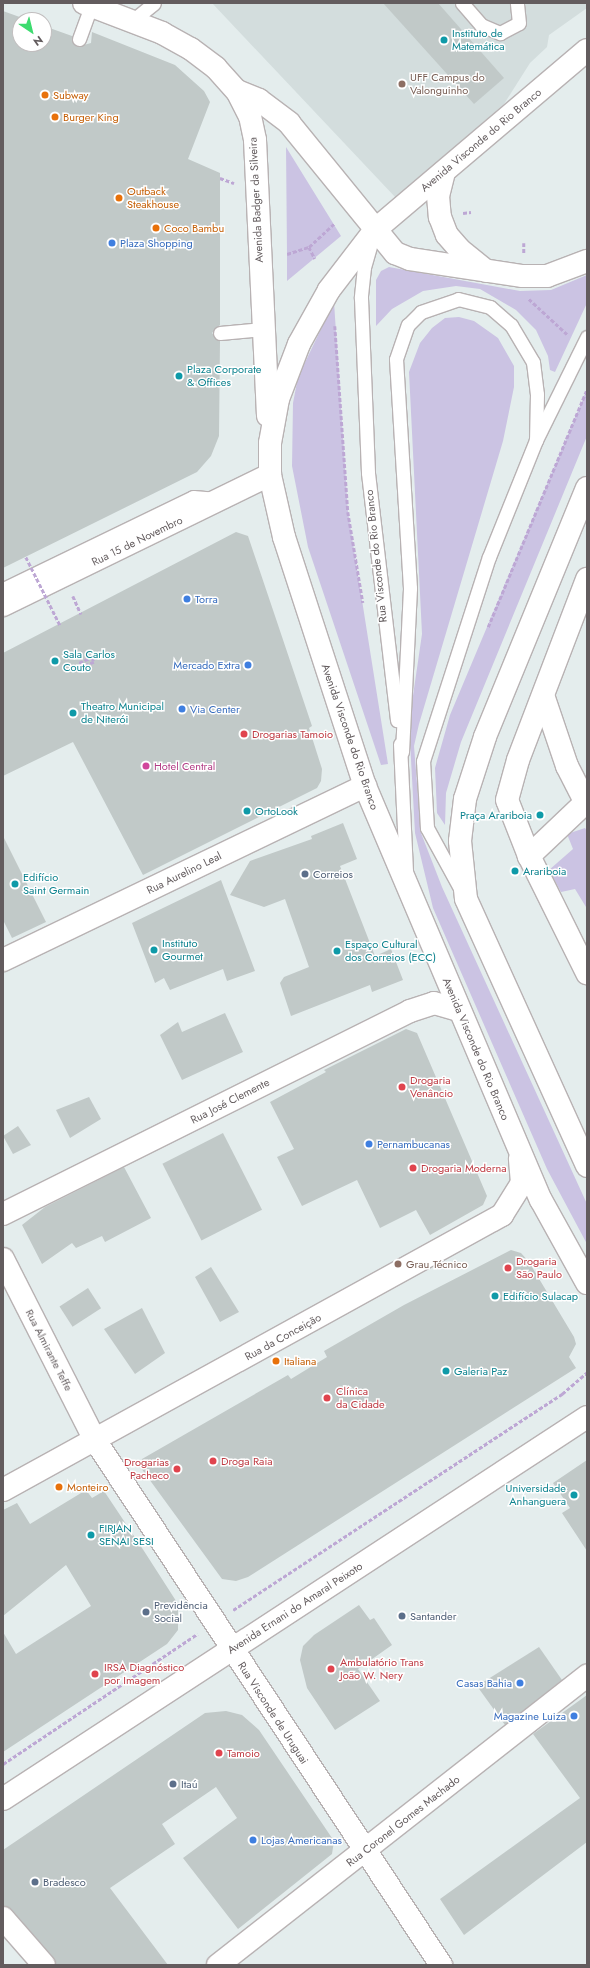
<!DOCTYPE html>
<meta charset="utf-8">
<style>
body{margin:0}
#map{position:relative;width:590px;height:1968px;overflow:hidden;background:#e4eded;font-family:Jost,sans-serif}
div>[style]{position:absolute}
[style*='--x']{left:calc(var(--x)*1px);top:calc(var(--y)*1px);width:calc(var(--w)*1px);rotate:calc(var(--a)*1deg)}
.education>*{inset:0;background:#d3dddd}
.green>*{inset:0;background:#cbc3e3}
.building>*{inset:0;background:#c1c9c8;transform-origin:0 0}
.path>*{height:2.5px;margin-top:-1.25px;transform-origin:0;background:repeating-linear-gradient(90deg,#bda7d4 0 4px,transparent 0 6px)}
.roads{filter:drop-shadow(1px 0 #b8b2b3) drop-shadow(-1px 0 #b8b2b3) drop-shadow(0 1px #b8b2b3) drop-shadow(0 -1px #b8b2b3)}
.lane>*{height:13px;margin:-6.5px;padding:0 6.5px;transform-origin:6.5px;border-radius:6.5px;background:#fff}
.street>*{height:22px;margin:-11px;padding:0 11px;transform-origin:11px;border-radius:11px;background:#fff}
.secondary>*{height:22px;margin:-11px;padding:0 11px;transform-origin:11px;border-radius:11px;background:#fff}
.path-bridge>*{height:2.5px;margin-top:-1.25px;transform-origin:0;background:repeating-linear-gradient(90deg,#bda7d4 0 4px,transparent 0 6px)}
.dots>*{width:11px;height:11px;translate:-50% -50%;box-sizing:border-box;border:2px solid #fff;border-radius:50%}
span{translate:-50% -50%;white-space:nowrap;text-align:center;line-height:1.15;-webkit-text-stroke:3px #fff;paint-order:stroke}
.culture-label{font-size:11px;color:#0d838f}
.left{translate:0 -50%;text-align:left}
.right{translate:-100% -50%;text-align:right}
.education-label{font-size:11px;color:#785e54}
.food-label{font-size:11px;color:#c56008}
.street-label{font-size:11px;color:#635c5e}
.shop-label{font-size:11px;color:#366cbe}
.health-label{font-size:11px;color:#be3a42}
.hotel-label{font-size:11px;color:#b23c85}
.service-label{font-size:11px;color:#4e5e75}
.frame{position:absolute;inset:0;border:4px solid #635c5e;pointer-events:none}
.north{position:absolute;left:12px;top:12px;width:40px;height:40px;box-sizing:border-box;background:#fff;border:1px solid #c1bebf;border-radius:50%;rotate:145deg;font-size:11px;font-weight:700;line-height:16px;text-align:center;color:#635c5e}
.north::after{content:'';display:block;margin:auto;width:14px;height:18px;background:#3ddb6f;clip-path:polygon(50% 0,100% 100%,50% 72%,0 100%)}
</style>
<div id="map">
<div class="education">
<i style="clip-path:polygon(212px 3px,587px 3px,587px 8px,549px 35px,547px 47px,530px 63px,504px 104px,396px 198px)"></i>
</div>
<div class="green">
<i style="clip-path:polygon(286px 147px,341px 236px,287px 281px,287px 254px)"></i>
<i style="clip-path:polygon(389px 267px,520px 291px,551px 290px,587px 275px,587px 303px,555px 372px,550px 370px,548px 356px,536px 330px,516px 310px,480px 289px,456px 286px,423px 291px,392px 309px,376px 326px,376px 280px,381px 271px)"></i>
<i style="clip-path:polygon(334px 302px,348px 512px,388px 764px,381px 765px,308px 547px,292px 466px,293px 403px,298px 377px)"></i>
<i style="clip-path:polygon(459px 317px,474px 321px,498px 338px,514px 366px,514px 387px,503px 441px,419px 724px,414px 746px,421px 833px,442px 887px,587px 1204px,587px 1244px,547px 1169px,433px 908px,415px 833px,409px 723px,422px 634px,409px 372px,420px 343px,432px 328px,445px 318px)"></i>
<i style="clip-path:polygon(587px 389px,587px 436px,461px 742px,446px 793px,445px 825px,437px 813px,435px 768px,450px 715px)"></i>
<i style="clip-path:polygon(585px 828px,587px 831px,586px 907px,575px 889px,561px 892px,549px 870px,573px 849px,567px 834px)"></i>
</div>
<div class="building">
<i style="clip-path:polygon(383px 3px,438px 3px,504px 78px,474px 104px)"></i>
<i style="clip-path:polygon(3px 11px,28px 20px,20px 20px,20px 44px,44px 44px,44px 26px,72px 36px,77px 47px,91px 43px,92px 32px,175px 65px,204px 91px,210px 102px,188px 159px,220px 173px,220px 325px,212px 333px,220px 341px,219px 436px,211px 456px,197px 472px,3px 568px)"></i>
<i style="clip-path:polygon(236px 532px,248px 536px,274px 613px,312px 726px,309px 728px,322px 769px,321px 781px,317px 788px,143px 875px,73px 742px,3px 776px,3px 653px)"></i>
<i style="clip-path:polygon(343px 823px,357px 859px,340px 866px,375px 956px,391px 949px,403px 980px,372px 992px,370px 985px,291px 1016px,280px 983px,284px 977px,309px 967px,285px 899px,264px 907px,230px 895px,250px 861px,312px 839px,311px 836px)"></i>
<i style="clip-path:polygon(3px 836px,46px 922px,12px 938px,3px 920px)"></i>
<i style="clip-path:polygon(221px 880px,255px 971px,227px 981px,223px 969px,170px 990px,164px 978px,155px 983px,132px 923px)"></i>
<i style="clip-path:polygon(225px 1013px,243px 1052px,182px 1080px,160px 1035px,178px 1022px,182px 1032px)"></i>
<i style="clip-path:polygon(406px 1029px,417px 1033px,487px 1196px,483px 1205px,430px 1235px,416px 1210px,380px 1228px,357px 1180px,302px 1206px,277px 1157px,294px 1149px,270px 1102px,326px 1072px,324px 1070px)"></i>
<i style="clip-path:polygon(89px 1097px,101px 1119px,70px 1138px,56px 1110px)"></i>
<i style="clip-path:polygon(18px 1126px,31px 1145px,13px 1154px,3px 1136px)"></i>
<i style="left:223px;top:1133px;width:86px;height:68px;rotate:63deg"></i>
<i style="clip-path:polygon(124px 1167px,151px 1218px,105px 1242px,102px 1236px,76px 1248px,72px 1243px,42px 1264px,22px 1225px,45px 1207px)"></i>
<i style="clip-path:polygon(511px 1250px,521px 1253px,529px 1262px,574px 1337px,576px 1344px,569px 1357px,576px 1368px,248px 1577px,236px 1581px,222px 1579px,141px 1468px,142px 1459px,288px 1375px,291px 1379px,327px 1357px,324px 1351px,404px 1305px)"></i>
<i style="clip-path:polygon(211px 1267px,239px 1312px,220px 1322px,195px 1277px)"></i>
<i style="left:88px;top:1288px;width:24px;height:34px;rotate:57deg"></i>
<i style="clip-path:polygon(142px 1308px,165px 1353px,135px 1374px,104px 1329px)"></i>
<i style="clip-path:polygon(587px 1460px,587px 1551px,562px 1513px,570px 1508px,553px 1483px)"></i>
<i style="clip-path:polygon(86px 1490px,92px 1498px,104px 1491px,144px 1551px,178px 1604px,178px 1630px,167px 1644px,3px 1752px,3px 1632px,16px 1654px,91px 1606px,66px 1565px,3px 1616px,3px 1510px,17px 1503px,30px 1524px)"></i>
<i style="clip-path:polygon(359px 1605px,370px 1620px,374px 1618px,392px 1645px,358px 1669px,380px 1701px,335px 1730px,307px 1688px,300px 1660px,303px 1646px,314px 1635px)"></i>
<i style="clip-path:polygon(539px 1647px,562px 1680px,505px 1725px,477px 1686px)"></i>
<i style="clip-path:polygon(587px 1695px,587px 1842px,464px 1935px,440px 1899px,580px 1798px,533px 1734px)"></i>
<i style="clip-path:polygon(226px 1711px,242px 1715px,259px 1730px,334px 1841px,332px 1854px,238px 1929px,183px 1858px,237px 1818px,216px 1787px,162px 1824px,175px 1844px,110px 1888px,168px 1965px,56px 1965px,53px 1957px,12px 1910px,3px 1906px,3px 1850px,205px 1713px)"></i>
</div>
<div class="path">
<i style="--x:220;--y:178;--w:15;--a:20"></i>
<i style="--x:463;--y:213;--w:8;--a:-7"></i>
<i style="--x:524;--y:243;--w:11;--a:90"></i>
<i style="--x:309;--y:247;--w:34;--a:-43"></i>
<i style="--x:287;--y:254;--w:23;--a:-18"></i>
<i style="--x:309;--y:247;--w:13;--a:63"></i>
<i style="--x:529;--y:299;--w:53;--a:42.7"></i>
<i style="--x:335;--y:326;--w:186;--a:86"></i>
<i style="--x:348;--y:512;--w:92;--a:80.6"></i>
<i style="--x:73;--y:596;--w:20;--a:66"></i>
<i style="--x:488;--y:627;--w:258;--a:-67.4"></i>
<i style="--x:79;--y:663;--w:14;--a:-25"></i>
<i style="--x:92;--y:657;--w:5;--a:68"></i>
<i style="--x:94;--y:662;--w:14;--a:155"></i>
<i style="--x:233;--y:1610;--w:394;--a:-33.3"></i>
<i style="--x:562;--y:1394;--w:33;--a:-41"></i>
<i style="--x:3;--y:1764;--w:234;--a:-33.8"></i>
</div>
<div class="roads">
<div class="lane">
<i style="--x:462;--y:3;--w:29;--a:49"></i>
<i style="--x:481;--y:25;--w:21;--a:23"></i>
<i style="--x:500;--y:33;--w:21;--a:-28"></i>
<i style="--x:519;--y:23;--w:20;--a:-96"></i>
<i style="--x:132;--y:21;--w:28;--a:-39"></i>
<i style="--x:79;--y:39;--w:35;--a:-70"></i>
<i style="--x:371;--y:243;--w:25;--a:106"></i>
<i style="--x:364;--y:267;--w:31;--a:96"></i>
<i style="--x:361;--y:298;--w:175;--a:87.7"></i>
<i style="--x:368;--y:473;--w:249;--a:83.3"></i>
<i style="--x:220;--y:333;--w:43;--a:-5.3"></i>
<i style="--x:3;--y:589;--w:211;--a:-25.8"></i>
<i style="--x:193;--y:497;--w:21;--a:5"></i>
<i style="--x:400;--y:744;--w:126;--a:87.3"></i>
<i style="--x:402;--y:752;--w:164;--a:-87.2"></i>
<i style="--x:410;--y:588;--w:229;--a:-93.5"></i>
<i style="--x:396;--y:359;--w:36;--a:-71"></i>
<i style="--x:408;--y:325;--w:18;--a:-45"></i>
<i style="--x:421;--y:312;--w:39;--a:-19"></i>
<i style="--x:458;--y:299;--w:33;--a:14"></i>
<i style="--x:490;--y:307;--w:28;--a:41"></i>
<i style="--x:511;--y:325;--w:43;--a:59.3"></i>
<i style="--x:533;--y:362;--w:32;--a:83"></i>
<i style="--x:537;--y:394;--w:46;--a:91.2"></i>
<i style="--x:461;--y:890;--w:71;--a:-118.7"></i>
<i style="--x:427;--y:828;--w:67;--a:-93.4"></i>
<i style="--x:423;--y:761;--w:214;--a:-72.1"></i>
<i style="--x:489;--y:557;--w:126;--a:-68.1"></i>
<i style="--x:536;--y:440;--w:115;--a:-63.7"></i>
</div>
<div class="street">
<i style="--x:544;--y:698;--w:72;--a:71.3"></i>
<i style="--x:567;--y:766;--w:44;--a:62.9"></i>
<i style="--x:586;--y:802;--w:79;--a:136.5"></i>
<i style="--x:529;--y:856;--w:131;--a:63.6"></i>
<i style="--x:529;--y:856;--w:60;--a:-111.4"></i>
<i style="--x:507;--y:800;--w:41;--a:-74.6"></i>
<i style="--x:518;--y:760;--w:194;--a:-69.1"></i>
<i style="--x:218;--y:1965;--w:469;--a:-38.1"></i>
</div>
<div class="secondary">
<i style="--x:84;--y:3;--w:84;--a:21"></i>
<i style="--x:162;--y:33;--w:33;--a:29"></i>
<i style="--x:191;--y:49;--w:31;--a:37"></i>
<i style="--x:216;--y:68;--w:31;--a:48"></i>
<i style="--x:237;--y:91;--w:28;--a:63"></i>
<i style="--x:250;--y:116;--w:25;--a:78"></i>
<i style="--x:255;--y:140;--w:276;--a:87.3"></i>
<i style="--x:587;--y:50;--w:278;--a:139.7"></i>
<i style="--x:375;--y:230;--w:76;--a:127.5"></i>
<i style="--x:329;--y:290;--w:62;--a:119.1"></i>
<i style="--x:299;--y:344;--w:59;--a:110.9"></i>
<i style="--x:278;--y:399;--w:45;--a:100.3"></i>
<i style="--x:270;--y:443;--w:32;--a:90"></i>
<i style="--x:270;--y:475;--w:64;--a:77.3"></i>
<i style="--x:284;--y:537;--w:262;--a:72"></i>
<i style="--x:365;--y:786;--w:450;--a:67"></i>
<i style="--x:541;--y:1200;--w:95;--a:61"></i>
<i style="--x:237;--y:91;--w:24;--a:22"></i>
<i style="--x:259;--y:100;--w:38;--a:37"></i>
<i style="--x:289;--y:123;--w:168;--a:50.8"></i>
<i style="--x:395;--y:253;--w:16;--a:22"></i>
<i style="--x:410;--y:259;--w:114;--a:8.6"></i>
<i style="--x:523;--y:276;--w:24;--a:0"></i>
<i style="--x:547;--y:276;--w:43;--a:-20.6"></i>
<i style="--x:444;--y:172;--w:25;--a:104"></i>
<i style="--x:438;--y:196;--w:21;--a:85"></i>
<i style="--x:440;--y:217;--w:19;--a:69"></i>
<i style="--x:447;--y:235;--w:18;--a:49"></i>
<i style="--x:459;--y:249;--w:35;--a:39"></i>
<i style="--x:587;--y:488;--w:269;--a:112.3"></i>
<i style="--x:485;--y:737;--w:65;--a:107.9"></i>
<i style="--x:465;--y:799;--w:42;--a:96.8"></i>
<i style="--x:460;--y:841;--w:58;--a:84.1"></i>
<i style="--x:466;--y:899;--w:293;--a:65.6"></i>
<i style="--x:3;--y:605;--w:297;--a:-26"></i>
<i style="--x:3;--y:960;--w:402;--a:-25.7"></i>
<i style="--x:3;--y:1214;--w:455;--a:-26.5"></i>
<i style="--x:410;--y:1011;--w:25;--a:-18"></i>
<i style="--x:434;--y:1003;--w:26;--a:16"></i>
<i style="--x:3;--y:1259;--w:203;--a:63.1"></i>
<i style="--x:95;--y:1440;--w:629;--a:56.61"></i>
<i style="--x:3;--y:1490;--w:570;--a:-28.86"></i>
<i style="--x:502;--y:1215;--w:38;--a:-58"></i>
<i style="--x:522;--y:1183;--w:24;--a:-95"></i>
<i style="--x:3;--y:1799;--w:698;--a:-33.19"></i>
<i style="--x:3;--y:1918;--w:62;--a:48.9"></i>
</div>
</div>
<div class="path-bridge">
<i style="--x:26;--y:557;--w:76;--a:63.4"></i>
</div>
<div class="dots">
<i style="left:444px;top:40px;background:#0f9aa8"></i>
<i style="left:402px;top:84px;background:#8d6e63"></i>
<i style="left:45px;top:95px;background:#e8710a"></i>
<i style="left:55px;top:117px;background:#e8710a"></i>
<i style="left:119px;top:198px;background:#e8710a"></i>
<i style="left:156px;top:228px;background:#e8710a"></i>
<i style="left:112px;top:243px;background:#3f7fe0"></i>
<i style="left:179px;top:376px;background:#0f9aa8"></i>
<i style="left:187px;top:599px;background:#3f7fe0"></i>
<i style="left:55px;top:661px;background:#0f9aa8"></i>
<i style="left:248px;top:665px;background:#3f7fe0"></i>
<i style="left:182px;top:709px;background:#3f7fe0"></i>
<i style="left:73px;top:713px;background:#0f9aa8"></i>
<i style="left:244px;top:734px;background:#e0444e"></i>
<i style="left:146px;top:766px;background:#d1479c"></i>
<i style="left:247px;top:811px;background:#0f9aa8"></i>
<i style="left:540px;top:815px;background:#0f9aa8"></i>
<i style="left:515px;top:871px;background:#0f9aa8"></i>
<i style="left:305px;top:874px;background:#5c6f8a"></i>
<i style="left:15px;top:884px;background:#0f9aa8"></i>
<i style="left:154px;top:950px;background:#0f9aa8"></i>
<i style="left:337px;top:951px;background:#0f9aa8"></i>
<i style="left:402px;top:1087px;background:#e0444e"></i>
<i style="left:369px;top:1144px;background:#3f7fe0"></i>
<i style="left:413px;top:1168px;background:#e0444e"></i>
<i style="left:398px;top:1264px;background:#8d6e63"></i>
<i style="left:508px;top:1268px;background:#e0444e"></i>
<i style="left:495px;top:1296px;background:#0f9aa8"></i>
<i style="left:276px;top:1361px;background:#e8710a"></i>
<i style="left:446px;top:1371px;background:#0f9aa8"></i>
<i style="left:327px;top:1398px;background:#e0444e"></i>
<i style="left:213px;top:1461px;background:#e0444e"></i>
<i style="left:177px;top:1469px;background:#e0444e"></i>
<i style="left:59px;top:1487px;background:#e8710a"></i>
<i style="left:574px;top:1495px;background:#0f9aa8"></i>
<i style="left:91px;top:1535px;background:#0f9aa8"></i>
<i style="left:146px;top:1612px;background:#5c6f8a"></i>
<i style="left:402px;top:1616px;background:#5c6f8a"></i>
<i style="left:331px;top:1669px;background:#e0444e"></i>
<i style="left:95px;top:1674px;background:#e0444e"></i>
<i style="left:520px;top:1683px;background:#3f7fe0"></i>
<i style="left:574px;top:1716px;background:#3f7fe0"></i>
<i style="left:219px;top:1753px;background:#e0444e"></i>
<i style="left:173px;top:1784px;background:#5c6f8a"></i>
<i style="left:253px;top:1840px;background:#3f7fe0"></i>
<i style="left:35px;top:1882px;background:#5c6f8a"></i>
</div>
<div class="culture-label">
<span class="left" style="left:452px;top:40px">Instituto de<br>Matemática</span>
<span class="left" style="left:187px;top:376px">Plaza Corporate<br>&amp; Offices</span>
<span class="left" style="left:63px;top:661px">Sala Carlos<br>Couto</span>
<span class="left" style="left:81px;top:713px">Theatro Municipal<br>de Niterói</span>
<span class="left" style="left:255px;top:811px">OrtoLook</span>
<span class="right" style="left:532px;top:815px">Praça Arariboia</span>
<span class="left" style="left:523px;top:871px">Arariboia</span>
<span class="left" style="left:23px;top:884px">Edifício<br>Saint Germain</span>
<span class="left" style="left:162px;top:950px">Instituto<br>Gourmet</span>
<span class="left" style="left:345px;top:951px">Espaço Cultural<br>dos Correios (ECC)</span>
<span class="left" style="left:503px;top:1296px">Edifício Sulacap</span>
<span class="left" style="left:454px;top:1371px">Galeria Paz</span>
<span class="right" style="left:566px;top:1495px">Universidade<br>Anhanguera</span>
<span class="left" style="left:99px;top:1535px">FIRJAN<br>SENAI SESI</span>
</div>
<div class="education-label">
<span class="left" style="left:410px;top:84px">UFF Campus do<br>Valonguinho</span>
<span class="left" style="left:406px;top:1264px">Grau Técnico</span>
</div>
<div class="food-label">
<span class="left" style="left:53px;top:95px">Subway</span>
<span class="left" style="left:63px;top:117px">Burger King</span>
<span class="left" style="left:127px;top:198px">Outback<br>Steakhouse</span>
<span class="left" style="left:164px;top:228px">Coco Bambu</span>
<span class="left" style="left:284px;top:1361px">Italiana</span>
<span class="left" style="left:67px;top:1487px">Monteiro</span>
</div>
<div class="street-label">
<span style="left:481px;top:140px;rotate:-40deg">Avenida Visconde do Rio Branco</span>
<span style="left:256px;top:200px;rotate:-93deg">Avenida Badger da Silveira</span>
<span style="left:137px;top:541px;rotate:-26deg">Rua 15 de Novembro</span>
<span style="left:376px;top:556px;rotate:-96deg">Rua Visconde do Rio Branco</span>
<span style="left:350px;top:737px;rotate:71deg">Avenida Visconde do Rio Branco</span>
<span style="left:184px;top:873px;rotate:-26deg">Rua Aurelino Leal</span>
<span style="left:476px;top:1049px;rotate:67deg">Avenida Visconde do Rio Branco</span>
<span style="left:230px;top:1101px;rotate:-27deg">Rua José Clemente</span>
<span style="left:283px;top:1337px;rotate:-29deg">Rua da Conceição</span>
<span style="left:49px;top:1350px;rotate:63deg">Rua Almirante Teffe</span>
<span style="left:295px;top:1608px;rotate:-33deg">Avenida Ernani do Amaral Peixoto</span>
<span style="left:273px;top:1713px;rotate:57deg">Rua Visconde de Uruguai</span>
<span style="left:403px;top:1821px;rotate:-38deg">Rua Coronel Gomes Machado</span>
</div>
<div class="shop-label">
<span class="left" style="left:120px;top:243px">Plaza Shopping</span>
<span class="left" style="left:195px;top:599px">Torra</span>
<span class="right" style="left:240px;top:665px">Mercado Extra</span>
<span class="left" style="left:190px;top:709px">Via Center</span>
<span class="left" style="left:377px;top:1144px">Pernambucanas</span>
<span class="right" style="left:512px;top:1683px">Casas Bahia</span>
<span class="right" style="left:566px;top:1716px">Magazine Luiza</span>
<span class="left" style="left:261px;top:1840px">Lojas Americanas</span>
</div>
<div class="health-label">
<span class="left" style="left:252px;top:734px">Drogarias Tamoio</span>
<span class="left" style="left:410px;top:1087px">Drogaria<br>Venâncio</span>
<span class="left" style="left:421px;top:1168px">Drogaria Moderna</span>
<span class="left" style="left:516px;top:1268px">Drogaria<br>São Paulo</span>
<span class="left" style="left:336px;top:1398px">Clínica<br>da Cidade</span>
<span class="left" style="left:221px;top:1461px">Droga Raia</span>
<span class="right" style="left:169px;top:1469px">Drogarias<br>Pacheco</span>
<span class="left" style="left:340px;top:1669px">Ambulatório Trans<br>João W. Nery</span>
<span class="left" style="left:104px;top:1674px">IRSA Diagnóstico<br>por Imagem</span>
<span class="left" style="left:227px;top:1753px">Tamoio</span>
</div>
<div class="hotel-label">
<span class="left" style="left:154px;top:766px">Hotel Central</span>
</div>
<div class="service-label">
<span class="left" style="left:313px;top:874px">Correios</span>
<span class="left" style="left:154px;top:1612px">Previdência<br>Social</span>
<span class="left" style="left:410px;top:1616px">Santander</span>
<span class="left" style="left:181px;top:1784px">Itaú</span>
<span class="left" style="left:43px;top:1882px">Bradesco</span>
</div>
<div class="frame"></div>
<div class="north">N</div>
</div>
